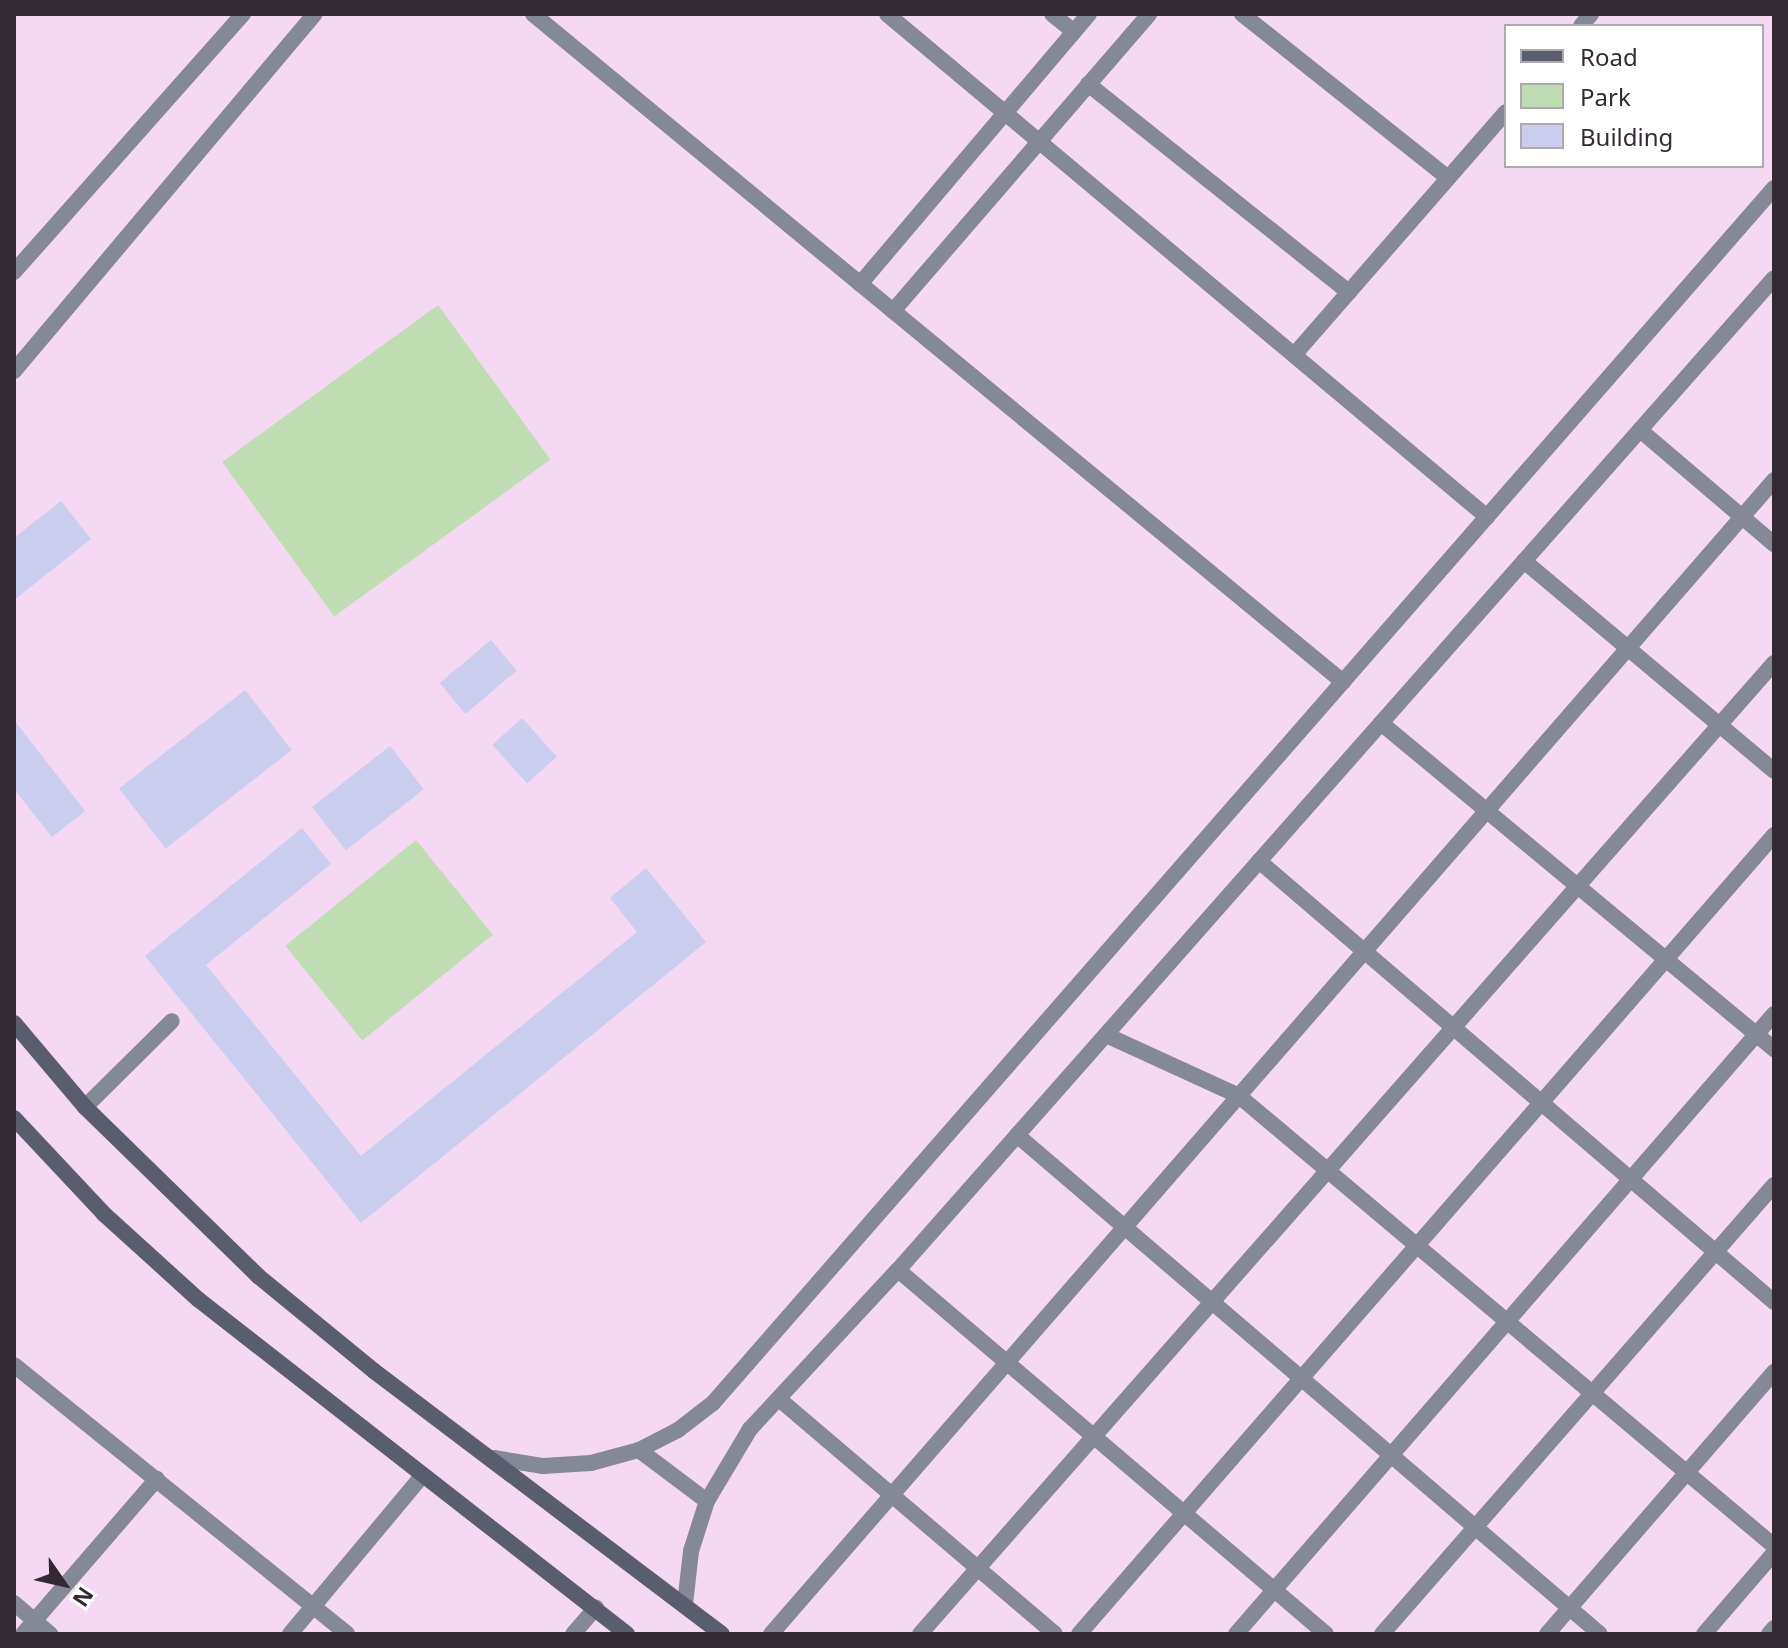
<!DOCTYPE html>
<style>
body{margin:0}
#map{position:relative;width:1788px;height:1648px;overflow:hidden;background:#f5d9f2;font-family:"Noto Sans",sans-serif}
div>[style]{position:absolute}
[style*='--x']{left:calc(var(--x)*1px);top:calc(var(--y)*1px);width:calc(var(--w)*1px);rotate:calc(var(--a)*1deg)}
.green>*{inset:0;background:#bfdcb2;transform-origin:0 0}
.building>*{inset:0;background:#cacded;transform-origin:0 0}
.service>*{height:16px;margin:-8px;padding:0 8px;transform-origin:8px;border-radius:8px;background:#858895}
.minor>*{height:16px;margin:-8px;padding:0 8px;transform-origin:8px;border-radius:8px;background:#858895}
.tertiary>*{height:16px;margin:-8px;padding:0 8px;transform-origin:8px;border-radius:8px;background:#858895}
.secondary>*{height:16px;margin:-8px;padding:0 8px;transform-origin:8px;border-radius:8px;background:#5a5d70}
span{translate:-50% -50%;white-space:nowrap;text-align:center;line-height:1.15;-webkit-text-stroke:8px #fff;paint-order:stroke}
.frame{position:absolute;inset:0;border:16px solid #332932;pointer-events:none}
.legend{position:absolute;left:1504px;top:24px;width:260px;height:144px;box-sizing:border-box;background:#fff;border:2px solid #ada9ad;margin:0;padding:10px 14px;list-style:none;font-size:24px;color:#332932}
.legend li{display:flex;align-items:center;gap:16px;height:40px}
.legend b{width:40px;border:2px solid #ada9ad}
.north{position:absolute;left:24px;top:1544px;width:80px;height:80px;-webkit-text-stroke:6px #fff;paint-order:stroke;rotate:124deg;font-size:22px;font-weight:700;line-height:32px;text-align:center;color:#332932}
.north::after{content:'';display:block;margin:auto;width:28px;height:36px;background:#332932;clip-path:polygon(50% 0,100% 100%,50% 72%,0 100%)}
</style>
<div id="map">
<div class="green">
<i style="left:438px;top:305px;width:191px;height:267px;rotate:54deg"></i>
<i style="left:416px;top:840px;width:122px;height:168px;rotate:51deg"></i>
</div>
<div class="building">
<i style="clip-path:polygon(61px 501px,91px 539px,14px 600px,14px 538px)"></i>
<i style="left:491px;top:640px;width:40px;height:67px;rotate:50deg"></i>
<i style="left:245px;top:690px;width:76px;height:160px;rotate:52deg"></i>
<i style="left:522px;top:718px;width:52px;height:40px;rotate:48deg"></i>
<i style="clip-path:polygon(14px 720px,85px 811px,52px 837px,14px 789px)"></i>
<i style="left:390px;top:746px;width:55px;height:99px;rotate:52deg"></i>
<i style="clip-path:polygon(302px 828px,331px 864px,206px 965px,361px 1156px,637px 932px,610px 898px,646px 868px,706px 942px,361px 1223px,145px 956px)"></i>
</div>
<div class="service">
<i style="--x:85;--y:1107;--w:122;--a:-44.7"></i>
</div>
<div class="minor">
<i style="--x:533;--y:14;--w:1050;--a:39.51"></i>
<i style="--x:887;--y:14;--w:783;--a:39.97"></i>
<i style="--x:1052;--y:14;--w:28;--a:39"></i>
<i style="--x:1242;--y:14;--w:263;--a:38.5"></i>
<i style="--x:1581;--y:26;--w:16;--a:-50"></i>
<i style="--x:1088;--y:84;--w:334;--a:38.6"></i>
<i style="--x:860;--y:284;--w:354;--a:-49.7"></i>
<i style="--x:893;--y:311;--w:392;--a:-49.2"></i>
<i style="--x:1294;--y:355;--w:322;--a:-48.9"></i>
<i style="--x:1640;--y:430;--w:176;--a:40.4"></i>
<i style="--x:1524;--y:561;--w:326;--a:40"></i>
<i style="--x:1381;--y:723;--w:511;--a:39.68"></i>
<i style="--x:1259;--y:861;--w:678;--a:40.57"></i>
<i style="--x:1106;--y:1035;--w:146;--a:24.6"></i>
<i style="--x:1239;--y:1096;--w:699;--a:40.07"></i>
<i style="--x:1017;--y:1135;--w:767;--a:40.56"></i>
<i style="--x:898;--y:1270;--w:562;--a:40.38"></i>
<i style="--x:14;--y:1365;--w:428;--a:38.9"></i>
<i style="--x:779;--y:1399;--w:362;--a:40.4"></i>
<i style="--x:639;--y:1450;--w:85;--a:36.9"></i>
<i style="--x:494;--y:1458;--w:50;--a:9.3"></i>
<i style="--x:543;--y:1466;--w:48;--a:-3.6"></i>
<i style="--x:591;--y:1463;--w:50;--a:-15.2"></i>
<i style="--x:639;--y:1450;--w:44;--a:-27.1"></i>
<i style="--x:678;--y:1430;--w:44;--a:-37.6"></i>
<i style="--x:713;--y:1403;--w:1613;--a:-48.87"></i>
<i style="--x:14;--y:1603;--w:48;--a:40.7"></i>
<i style="--x:685;--y:1604;--w:53;--a:-83.5"></i>
<i style="--x:691;--y:1551;--w:52;--a:-72.3"></i>
<i style="--x:707;--y:1501;--w:84;--a:-59.2"></i>
<i style="--x:750;--y:1429;--w:217;--a:-47.1"></i>
<i style="--x:898;--y:1270;--w:1323;--a:-48.55"></i>
<i style="--x:23;--y:1634;--w:205;--a:-49.2"></i>
<i style="--x:290;--y:1634;--w:206;--a:-50.1"></i>
<i style="--x:573;--y:1634;--w:35;--a:-49"></i>
<i style="--x:771;--y:1634;--w:1529;--a:-49"></i>
<i style="--x:920;--y:1634;--w:1293;--a:-48.67"></i>
<i style="--x:1079;--y:1634;--w:1059;--a:-48.98"></i>
<i style="--x:1236;--y:1634;--w:821;--a:-49.05"></i>
<i style="--x:1382;--y:1634;--w:596;--a:-48.88"></i>
<i style="--x:1547;--y:1634;--w:347;--a:-49.1"></i>
<i style="--x:1704;--y:1634;--w:107;--a:-49.2"></i>
<i style="--x:1769;--y:1634;--w:8;--a:-50"></i>
</div>
<div class="tertiary">
<i style="--x:14;--y:272;--w:345;--a:-48.4"></i>
<i style="--x:14;--y:371;--w:467;--a:-49.9"></i>
</div>
<div class="secondary">
<i style="--x:14;--y:1023;--w:110;--a:49.8"></i>
<i style="--x:85;--y:1107;--w:242;--a:44.3"></i>
<i style="--x:258;--y:1276;--w:150;--a:39.3"></i>
<i style="--x:374;--y:1371;--w:436;--a:37.1"></i>
<i style="--x:14;--y:1118;--w:132;--a:46.8"></i>
<i style="--x:104;--y:1214;--w:128;--a:42.2"></i>
<i style="--x:199;--y:1300;--w:543;--a:37.97"></i>
</div>
<div class="frame"></div>
<ul class="legend">
<li><b style="height:10px;background:#5a5d70"></b>Road</li>
<li><b style="height:22px;background:#bfdcb2"></b>Park</li>
<li><b style="height:22px;background:#cacded"></b>Building</li>
</ul>
<div class="north">N</div>
</div>
